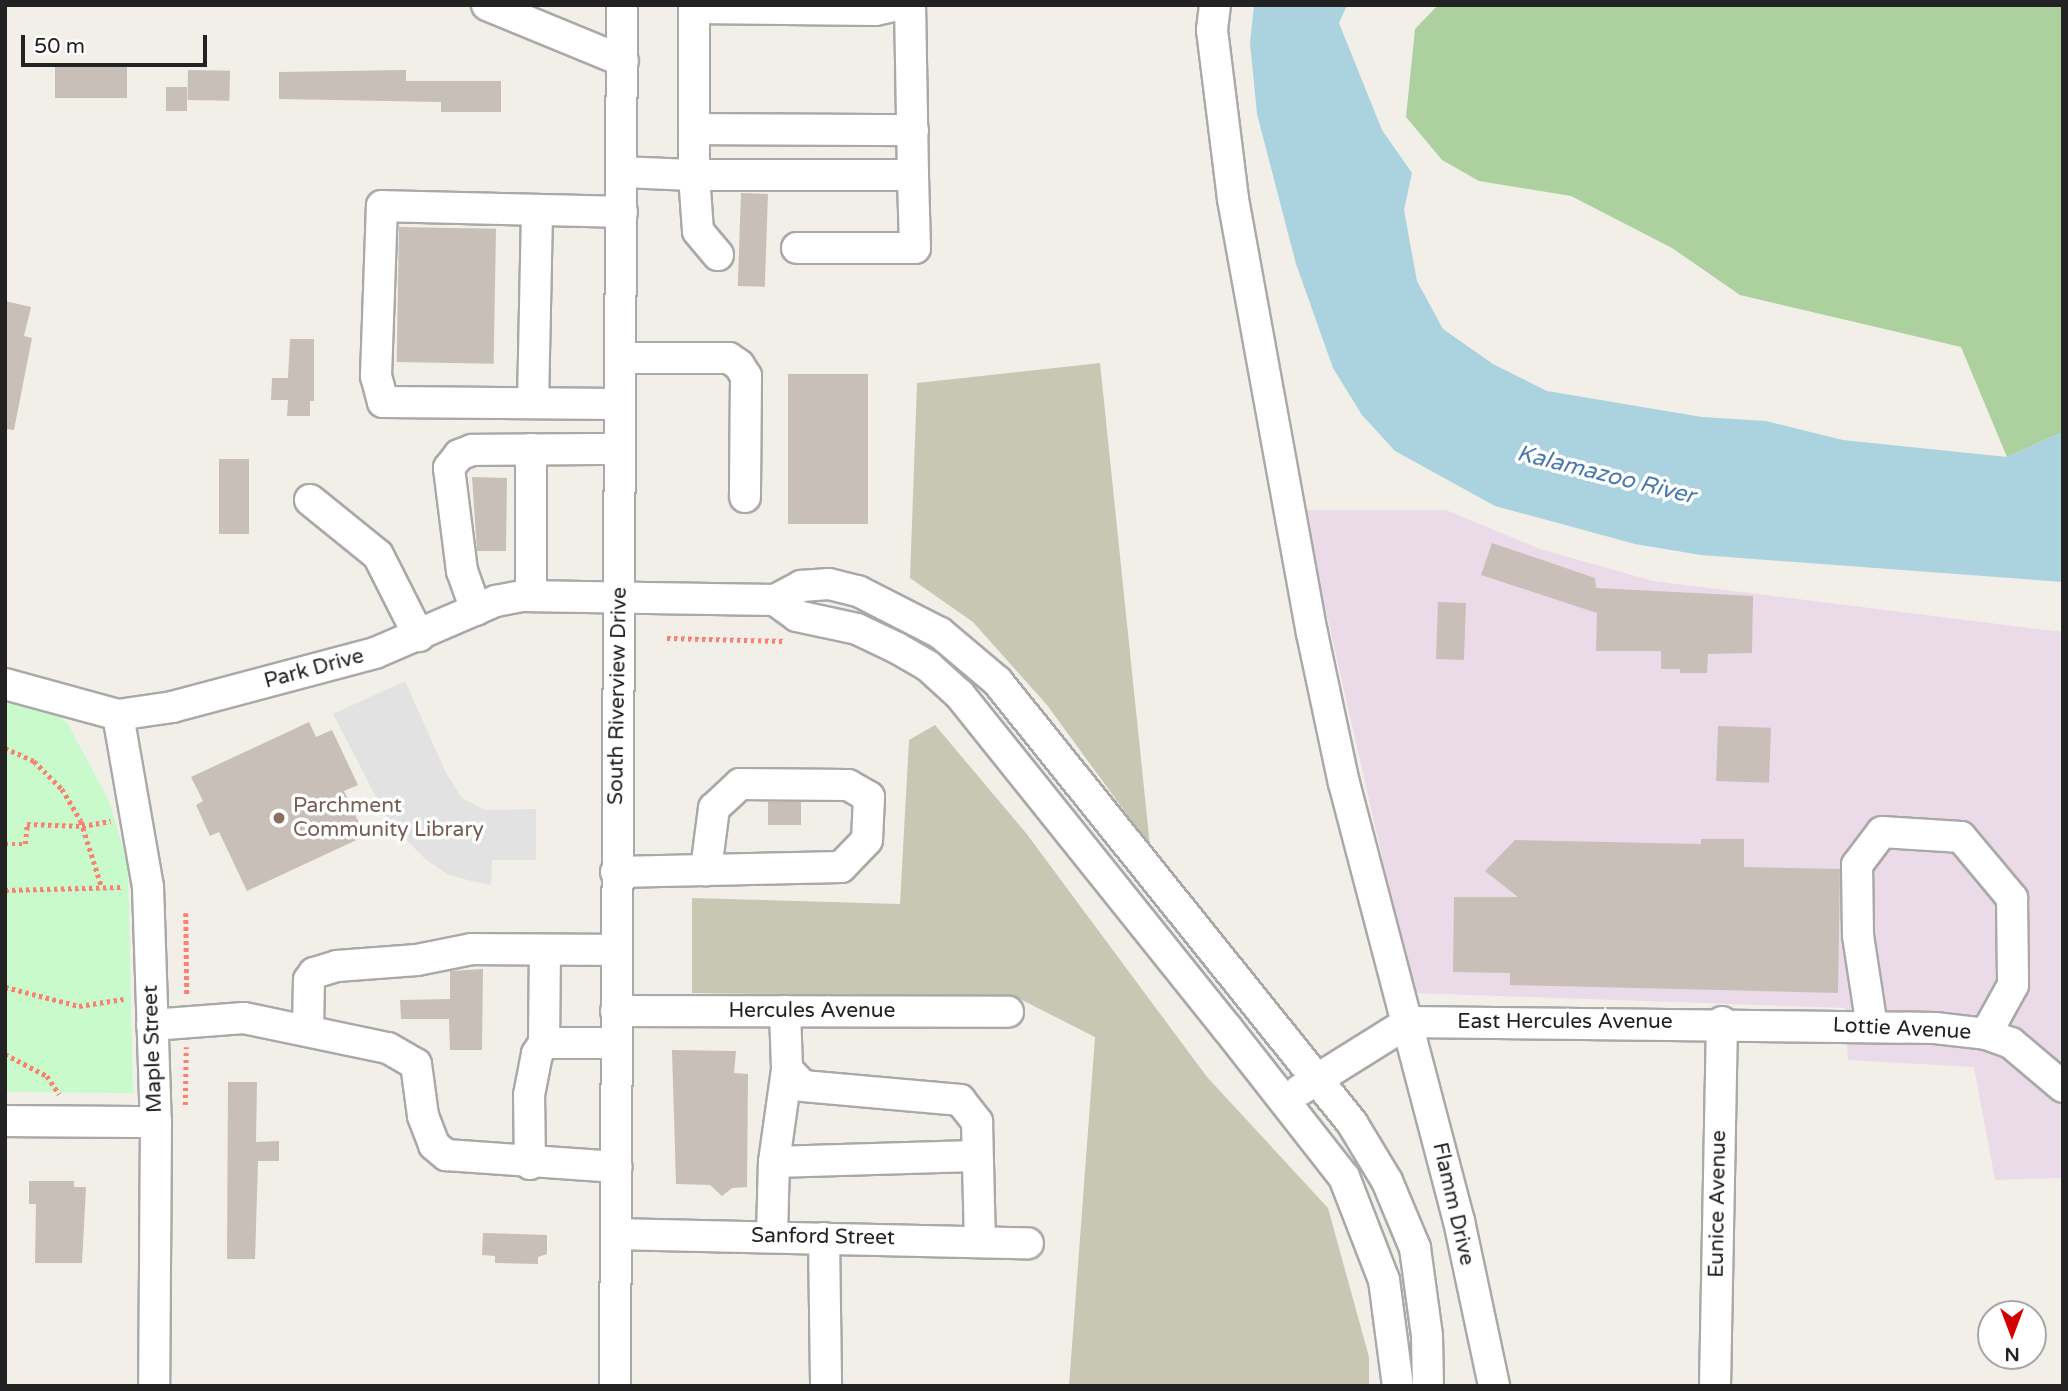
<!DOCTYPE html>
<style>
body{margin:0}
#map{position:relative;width:2068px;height:1391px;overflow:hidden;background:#f2efe9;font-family:"Varela Round",sans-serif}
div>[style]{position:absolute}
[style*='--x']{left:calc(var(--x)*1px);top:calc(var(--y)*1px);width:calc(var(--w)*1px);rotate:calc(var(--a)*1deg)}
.industrial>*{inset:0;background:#ebdbe8}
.construction>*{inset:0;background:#c7c7b4}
.forest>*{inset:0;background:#add19e}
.park>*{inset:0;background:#c8facc}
.parking>*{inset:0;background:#e2e2e2}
.water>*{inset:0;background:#aad3df}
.building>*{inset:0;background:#c7bfb8;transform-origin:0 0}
.path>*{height:4.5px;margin-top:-2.25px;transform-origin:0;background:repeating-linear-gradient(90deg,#fa8072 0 3.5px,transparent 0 7px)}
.roads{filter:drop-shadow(2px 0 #a9a9a9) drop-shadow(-2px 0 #a9a9a9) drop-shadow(0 2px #a9a9a9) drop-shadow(0 -2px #a9a9a9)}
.minor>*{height:30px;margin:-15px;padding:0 15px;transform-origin:15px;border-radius:15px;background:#fff}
.dots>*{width:19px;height:19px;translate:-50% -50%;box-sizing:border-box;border:4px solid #fff;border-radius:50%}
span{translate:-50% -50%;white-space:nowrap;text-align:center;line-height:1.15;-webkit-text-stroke:7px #fff;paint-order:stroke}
.street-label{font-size:21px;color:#222}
.education-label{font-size:21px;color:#785e54}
.left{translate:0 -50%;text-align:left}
.water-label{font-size:23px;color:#4a7aab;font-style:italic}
.frame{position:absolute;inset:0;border:7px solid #222;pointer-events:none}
.north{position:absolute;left:1977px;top:1300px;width:70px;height:70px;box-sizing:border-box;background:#fff;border:2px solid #a7a7a7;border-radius:50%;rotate:180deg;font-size:19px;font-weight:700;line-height:28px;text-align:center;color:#222}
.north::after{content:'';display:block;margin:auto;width:24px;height:32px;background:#d40000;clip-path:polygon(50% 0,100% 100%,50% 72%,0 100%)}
.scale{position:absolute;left:21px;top:35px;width:186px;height:32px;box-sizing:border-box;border:4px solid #222;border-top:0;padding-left:9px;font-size:21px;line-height:24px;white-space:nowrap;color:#222;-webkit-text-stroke:5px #fff;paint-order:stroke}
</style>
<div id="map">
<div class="industrial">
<i style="clip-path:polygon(1303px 510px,1446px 510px,1540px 549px,1653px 581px,2063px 632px,2063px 1178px,1995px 1180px,1974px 1067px,1848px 1060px,1845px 1008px,1413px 993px)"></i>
</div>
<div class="construction">
<i style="clip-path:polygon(1100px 363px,1150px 846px,1047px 705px,973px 622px,910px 578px,917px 383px)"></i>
<i style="clip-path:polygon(935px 725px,1026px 833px,1207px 1077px,1328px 1208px,1369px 1357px,1369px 1386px,1069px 1386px,1095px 1037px,1016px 997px,692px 993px,692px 898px,900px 904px,909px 740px)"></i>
</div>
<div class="forest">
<i style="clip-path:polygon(1438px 5px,2063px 5px,2063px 432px,2007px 457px,1961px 347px,1740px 295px,1672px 248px,1571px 196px,1479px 181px,1442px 160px,1406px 117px,1415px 29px)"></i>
</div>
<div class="park">
<i style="clip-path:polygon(5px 697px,44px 701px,68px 724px,109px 801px,128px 865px,133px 1093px,5px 1092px)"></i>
</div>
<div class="parking">
<i style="clip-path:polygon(405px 681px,446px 773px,462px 798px,485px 810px,536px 809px,536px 860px,492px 860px,491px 885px,471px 881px,447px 874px,424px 858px,389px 822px,333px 714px)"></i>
</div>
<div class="water">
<i style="clip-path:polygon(1254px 5px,1347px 5px,1339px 23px,1382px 130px,1412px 173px,1404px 210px,1417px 281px,1443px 329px,1493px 364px,1547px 391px,1702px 417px,1766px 421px,1843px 440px,2007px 457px,2063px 432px,2063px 582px,1701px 555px,1635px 544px,1495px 506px,1395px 451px,1362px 415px,1333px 368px,1296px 264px,1257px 114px,1250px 43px)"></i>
</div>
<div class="building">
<i style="left:55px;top:66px;width:72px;height:32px"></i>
<i style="left:188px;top:70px;width:42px;height:30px;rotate:1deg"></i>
<i style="clip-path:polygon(406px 70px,406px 81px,501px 81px,501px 112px,441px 112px,441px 102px,279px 99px,279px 72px)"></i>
<i style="left:166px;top:87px;width:21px;height:24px"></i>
<i style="left:741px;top:193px;width:27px;height:93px;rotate:2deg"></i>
<i style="left:399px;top:227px;width:97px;height:135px;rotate:1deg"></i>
<i style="clip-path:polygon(5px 301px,31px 307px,24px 336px,32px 338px,14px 430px,5px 429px)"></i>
<i style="clip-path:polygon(290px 339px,314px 339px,314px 401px,310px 401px,310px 416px,287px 416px,288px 400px,271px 400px,272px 378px,288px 378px)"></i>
<i style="left:788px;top:374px;width:80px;height:150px"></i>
<i style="left:219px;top:459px;width:30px;height:75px"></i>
<i style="clip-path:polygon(472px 477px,507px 478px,506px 551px,477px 551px)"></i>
<i style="clip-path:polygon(1492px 543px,1595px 578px,1596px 588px,1753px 596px,1752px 653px,1708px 654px,1707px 673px,1680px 673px,1680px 669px,1661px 669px,1661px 651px,1596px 651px,1597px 613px,1481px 575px)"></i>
<i style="left:1438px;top:602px;width:28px;height:57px;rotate:2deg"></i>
<i style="clip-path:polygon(309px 722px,316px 737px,332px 730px,358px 785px,344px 791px,365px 836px,247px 891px,219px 832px,210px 836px,196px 805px,203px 801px,191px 777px)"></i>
<i style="left:1718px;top:726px;width:53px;height:55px;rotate:2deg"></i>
<i style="left:768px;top:802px;width:33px;height:23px"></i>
<i style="clip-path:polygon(1701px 839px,1744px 839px,1744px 867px,1840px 869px,1838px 993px,1510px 985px,1510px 973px,1453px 972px,1454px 897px,1518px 897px,1485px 871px,1515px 840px,1701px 844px)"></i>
<i style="clip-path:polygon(483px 969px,482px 1050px,450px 1050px,449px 1019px,401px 1019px,400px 1000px,450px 999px,450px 971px)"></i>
<i style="clip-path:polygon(672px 1050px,736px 1051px,734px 1073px,748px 1074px,747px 1187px,732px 1188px,722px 1196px,710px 1185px,676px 1184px)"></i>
<i style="clip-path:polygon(228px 1082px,257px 1082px,256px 1142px,279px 1141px,279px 1161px,258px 1161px,255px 1259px,227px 1259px)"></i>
<i style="clip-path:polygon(29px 1181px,74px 1181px,74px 1187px,86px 1187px,82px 1263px,35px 1263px,36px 1204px,29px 1204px)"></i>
<i style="clip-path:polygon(483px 1233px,547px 1235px,547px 1254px,538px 1257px,538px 1264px,495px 1263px,495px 1256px,482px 1255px)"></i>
</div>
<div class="path">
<i style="--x:667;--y:638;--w:118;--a:1.5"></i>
<i style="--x:5;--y:748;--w:32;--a:24"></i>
<i style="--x:34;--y:761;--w:40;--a:45"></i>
<i style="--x:62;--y:789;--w:37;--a:59"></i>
<i style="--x:81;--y:821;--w:70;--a:72.6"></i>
<i style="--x:5;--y:844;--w:20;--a:0"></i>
<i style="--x:25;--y:844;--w:20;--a:-84"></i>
<i style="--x:27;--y:824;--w:55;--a:2.1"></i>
<i style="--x:82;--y:826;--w:29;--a:-10"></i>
<i style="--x:5;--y:890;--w:117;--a:-1.5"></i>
<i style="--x:186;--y:913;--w:83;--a:89.3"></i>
<i style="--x:5;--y:987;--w:76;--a:14.4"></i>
<i style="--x:79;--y:1006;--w:45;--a:-9"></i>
<i style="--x:5;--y:1054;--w:47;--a:27.6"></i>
<i style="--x:47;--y:1076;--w:22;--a:56"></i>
<i style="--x:185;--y:1105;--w:58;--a:-89"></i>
</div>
<div class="roads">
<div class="minor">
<i style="--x:487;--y:5;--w:147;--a:22.4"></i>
<i style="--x:1215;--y:5;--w:25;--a:97"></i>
<i style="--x:1212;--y:30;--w:170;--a:82.9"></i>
<i style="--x:1233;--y:199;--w:441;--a:79.7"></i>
<i style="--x:1312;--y:633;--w:153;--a:78"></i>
<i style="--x:1344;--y:783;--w:453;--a:75.3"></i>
<i style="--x:1459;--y:1221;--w:169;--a:78"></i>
<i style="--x:694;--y:129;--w:219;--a:0.3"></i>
<i style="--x:622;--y:172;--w:72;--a:2.4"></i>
<i style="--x:694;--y:175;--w:167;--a:-90"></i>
<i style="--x:694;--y:8;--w:182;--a:0.6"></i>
<i style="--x:876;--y:10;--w:23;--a:-13"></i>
<i style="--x:797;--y:248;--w:118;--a:0"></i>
<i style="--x:915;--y:248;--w:73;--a:-91.6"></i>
<i style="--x:718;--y:255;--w:31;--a:-130"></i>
<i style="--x:698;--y:231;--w:56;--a:-94.1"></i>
<i style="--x:694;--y:175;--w:219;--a:0"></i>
<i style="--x:913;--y:175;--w:170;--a:-91"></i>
<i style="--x:621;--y:358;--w:108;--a:0"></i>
<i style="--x:729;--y:358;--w:12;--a:35"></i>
<i style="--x:739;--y:365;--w:13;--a:58"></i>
<i style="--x:746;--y:376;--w:121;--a:90.5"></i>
<i style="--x:533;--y:403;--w:193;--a:-88.8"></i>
<i style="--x:620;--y:404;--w:237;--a:-179.5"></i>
<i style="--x:383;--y:402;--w:27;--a:-105"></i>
<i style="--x:376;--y:376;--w:170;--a:-88"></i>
<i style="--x:382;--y:206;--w:240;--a:1.4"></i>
<i style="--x:531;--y:449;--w:146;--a:90"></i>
<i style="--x:310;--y:500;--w:87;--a:39"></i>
<i style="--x:378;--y:555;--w:91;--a:63.2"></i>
<i style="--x:775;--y:600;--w:27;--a:36"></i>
<i style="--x:797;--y:616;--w:61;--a:12.2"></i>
<i style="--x:857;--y:629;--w:44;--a:25.4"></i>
<i style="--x:897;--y:648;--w:36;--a:30"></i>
<i style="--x:928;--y:666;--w:43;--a:42.2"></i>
<i style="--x:960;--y:695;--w:427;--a:51.3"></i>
<i style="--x:1227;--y:1028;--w:189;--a:51.9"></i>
<i style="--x:1344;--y:1177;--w:110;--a:68.8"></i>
<i style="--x:1384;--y:1280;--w:107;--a:82.5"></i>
<i style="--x:476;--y:610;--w:41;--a:-109.7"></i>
<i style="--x:462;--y:571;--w:104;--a:-97.2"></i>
<i style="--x:449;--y:468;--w:16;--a:-52"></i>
<i style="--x:459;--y:455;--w:14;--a:-21"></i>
<i style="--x:472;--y:450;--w:148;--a:-0.4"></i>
<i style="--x:5;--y:684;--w:117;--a:15.3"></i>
<i style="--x:118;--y:715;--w:55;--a:-8.4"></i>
<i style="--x:172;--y:707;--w:210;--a:-14.9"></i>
<i style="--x:375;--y:653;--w:132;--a:-23.3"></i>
<i style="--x:496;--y:601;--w:25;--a:-11"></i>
<i style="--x:521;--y:596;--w:254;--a:0.9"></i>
<i style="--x:775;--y:600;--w:30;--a:-28"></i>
<i style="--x:801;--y:586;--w:28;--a:-4"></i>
<i style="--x:829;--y:584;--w:30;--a:14"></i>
<i style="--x:858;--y:591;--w:92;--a:27.1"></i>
<i style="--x:940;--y:633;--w:75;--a:40.1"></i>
<i style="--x:997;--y:681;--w:567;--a:51.23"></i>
<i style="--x:1352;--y:1123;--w:68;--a:58.9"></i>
<i style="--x:1387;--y:1181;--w:73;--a:67.3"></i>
<i style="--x:1415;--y:1248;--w:89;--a:82.2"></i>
<i style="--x:1427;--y:1336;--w:50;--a:88.9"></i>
<i style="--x:118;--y:715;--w:175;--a:80.1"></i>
<i style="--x:148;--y:887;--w:235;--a:88.1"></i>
<i style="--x:156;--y:1122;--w:264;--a:90.4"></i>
<i style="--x:616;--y:872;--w:225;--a:-1.3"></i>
<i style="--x:841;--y:867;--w:37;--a:-46"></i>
<i style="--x:867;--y:840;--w:43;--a:-87.3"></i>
<i style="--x:869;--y:797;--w:24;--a:-150"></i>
<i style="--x:848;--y:785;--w:108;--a:-179.5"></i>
<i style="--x:740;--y:784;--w:35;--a:137"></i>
<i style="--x:714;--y:808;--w:63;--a:97.4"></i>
<i style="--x:616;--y:1011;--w:392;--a:0.1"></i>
<i style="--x:785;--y:1011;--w:58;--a:88"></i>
<i style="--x:787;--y:1069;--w:23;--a:47"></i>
<i style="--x:803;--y:1086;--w:158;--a:5.1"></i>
<i style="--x:960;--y:1100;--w:28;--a:52"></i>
<i style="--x:977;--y:1122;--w:119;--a:88.6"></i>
<i style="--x:152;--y:1025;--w:92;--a:-4.4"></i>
<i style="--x:244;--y:1018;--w:147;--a:11.8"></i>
<i style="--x:388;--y:1048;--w:32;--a:30"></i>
<i style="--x:416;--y:1064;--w:52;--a:82.3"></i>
<i style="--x:423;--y:1116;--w:31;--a:69"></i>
<i style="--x:434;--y:1145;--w:16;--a:40"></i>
<i style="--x:446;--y:1155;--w:171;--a:4"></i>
<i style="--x:1872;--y:1027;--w:93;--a:-98.7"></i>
<i style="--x:1858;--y:935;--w:70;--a:-90.8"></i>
<i style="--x:1857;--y:865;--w:41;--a:-52.9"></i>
<i style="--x:1882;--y:832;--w:79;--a:3.6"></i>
<i style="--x:1961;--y:837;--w:80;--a:50.1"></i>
<i style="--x:2012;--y:898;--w:87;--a:89.3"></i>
<i style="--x:2013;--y:985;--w:56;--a:118.9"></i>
<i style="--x:308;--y:1031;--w:51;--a:-88.9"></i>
<i style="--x:309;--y:980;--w:9;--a:-54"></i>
<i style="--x:314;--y:973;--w:24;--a:-17"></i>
<i style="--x:337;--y:966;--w:80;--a:-4.3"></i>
<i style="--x:417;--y:960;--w:56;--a:-11.3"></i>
<i style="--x:472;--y:949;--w:144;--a:0.4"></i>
<i style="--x:544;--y:1043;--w:92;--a:-89.4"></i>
<i style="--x:1300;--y:1090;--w:128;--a:-32"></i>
<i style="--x:1409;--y:1022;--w:526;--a:0.65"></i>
<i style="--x:1935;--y:1028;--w:51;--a:6.7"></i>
<i style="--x:1986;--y:1034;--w:27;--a:20"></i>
<i style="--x:2011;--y:1043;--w:68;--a:40.2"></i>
<i style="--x:5;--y:1121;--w:151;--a:0.4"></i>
<i style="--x:774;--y:1162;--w:203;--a:-1.7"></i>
<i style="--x:530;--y:1164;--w:69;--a:-90.8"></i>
<i style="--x:529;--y:1095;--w:42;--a:-79"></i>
<i style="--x:537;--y:1054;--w:13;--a:-58"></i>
<i style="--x:544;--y:1043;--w:72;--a:0"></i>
<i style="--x:617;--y:1234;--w:411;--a:1.3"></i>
<i style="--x:772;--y:1236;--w:74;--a:-88.5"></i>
<i style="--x:774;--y:1162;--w:94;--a:-82"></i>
<i style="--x:824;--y:1238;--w:148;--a:89.2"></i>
<i style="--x:615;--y:1386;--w:1381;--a:-89.71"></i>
<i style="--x:1715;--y:1386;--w:364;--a:-88.9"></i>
</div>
</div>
<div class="dots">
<i style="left:279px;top:818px;background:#8d6e63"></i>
</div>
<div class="street-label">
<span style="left:314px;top:669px;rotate:-15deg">Park Drive</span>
<span style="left:618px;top:696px;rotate:-89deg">South Riverview Drive</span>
<span style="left:812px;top:1011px">Hercules Avenue</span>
<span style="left:1565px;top:1022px">East Hercules Avenue</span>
<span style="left:1902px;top:1029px;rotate:3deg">Lottie Avenue</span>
<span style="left:153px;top:1049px;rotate:-92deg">Maple Street</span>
<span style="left:1453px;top:1204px;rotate:77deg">Flamm Drive</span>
<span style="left:1718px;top:1204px;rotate:-89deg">Eunice Avenue</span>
<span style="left:823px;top:1237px;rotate:1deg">Sanford Street</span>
</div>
<div class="education-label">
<span class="left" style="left:293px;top:818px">Parchment<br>Community Library</span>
</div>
<div class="water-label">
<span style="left:1606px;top:475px;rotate:14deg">Kalamazoo River</span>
</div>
<div class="frame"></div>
<div class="north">N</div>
<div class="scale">50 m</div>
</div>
